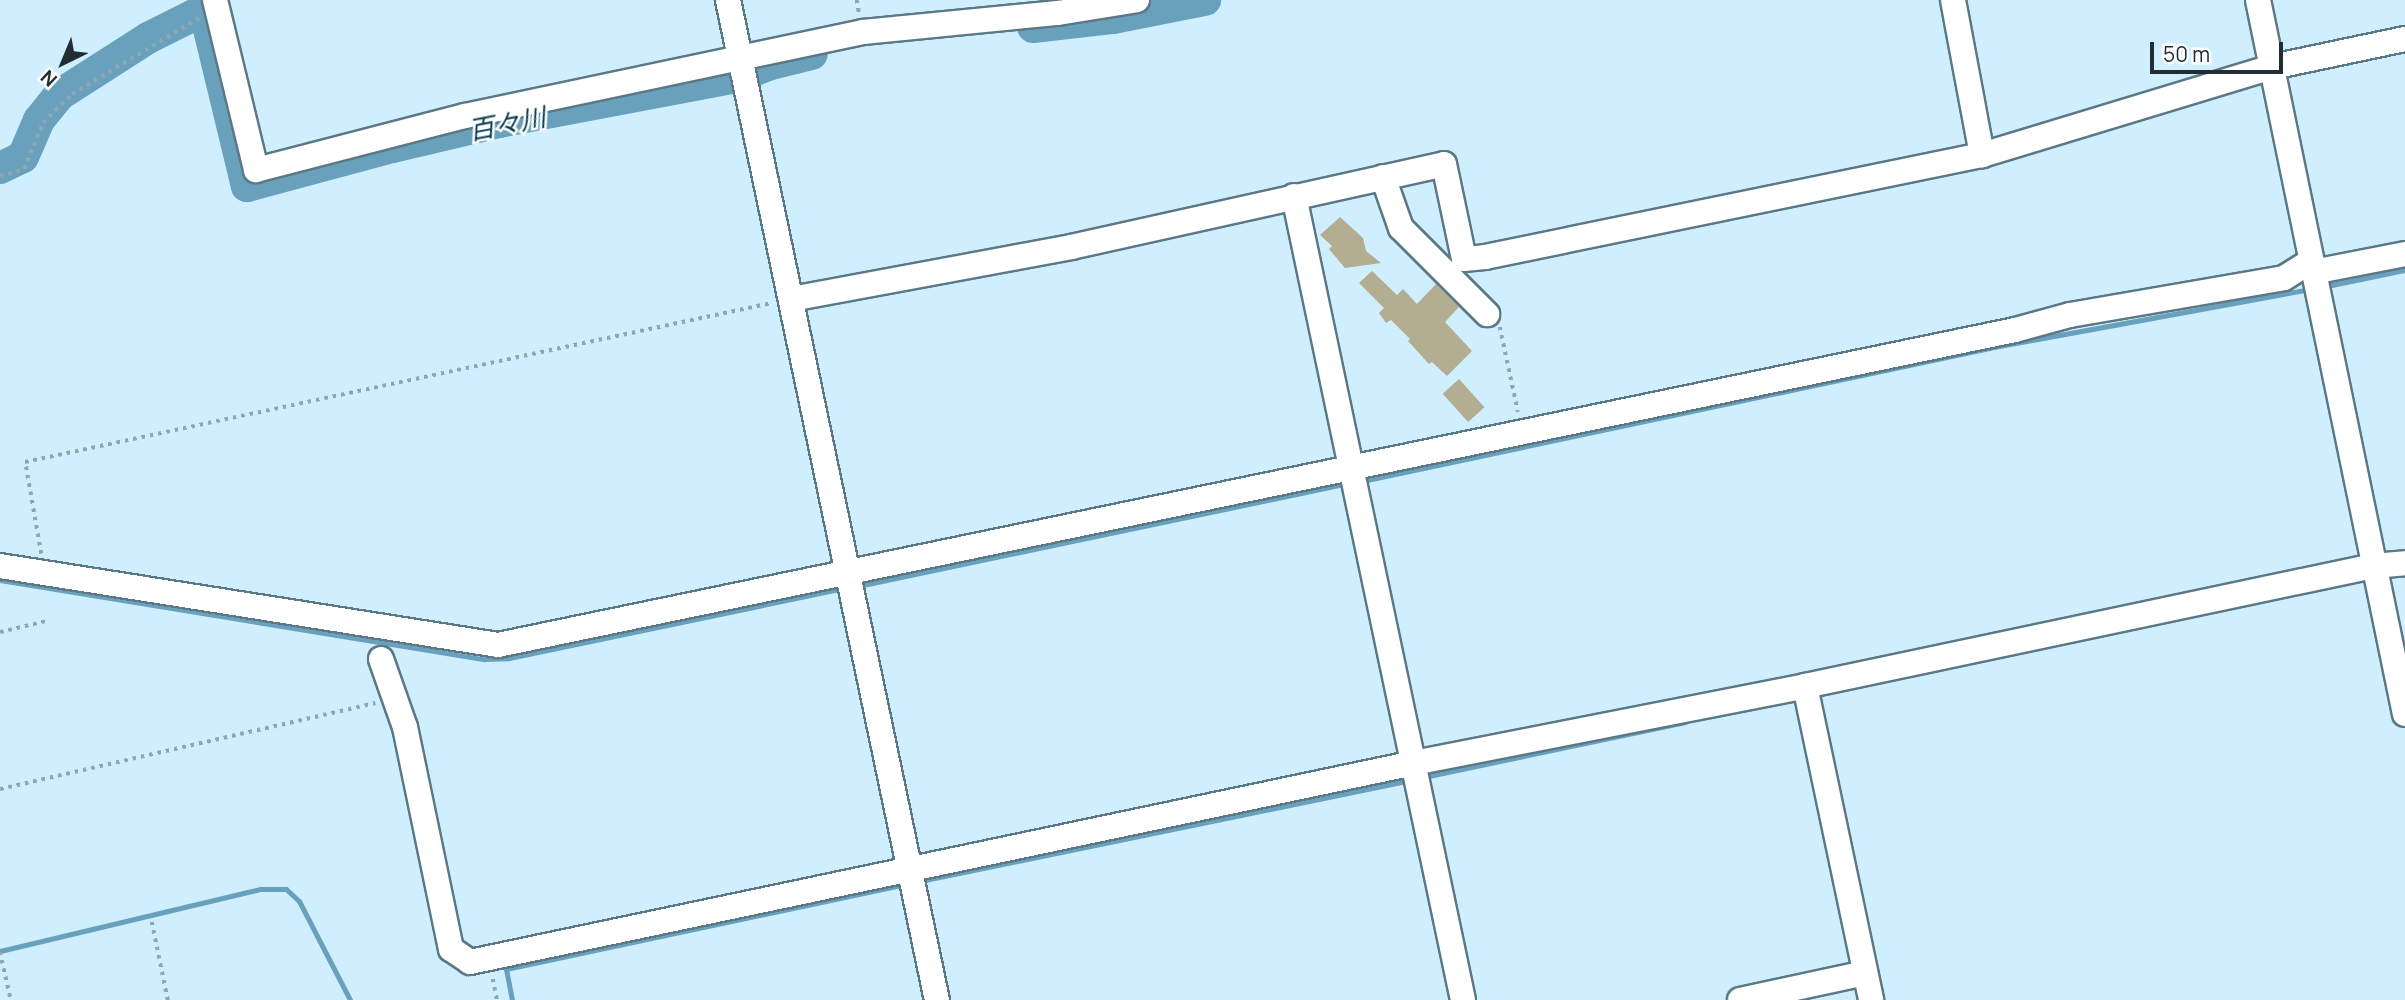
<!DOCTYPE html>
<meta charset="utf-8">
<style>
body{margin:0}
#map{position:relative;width:2405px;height:1000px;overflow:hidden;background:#cfeefe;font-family:Manrope,"Noto Sans JP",sans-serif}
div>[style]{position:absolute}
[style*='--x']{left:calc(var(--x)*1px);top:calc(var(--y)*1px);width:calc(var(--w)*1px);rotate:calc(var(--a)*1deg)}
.stream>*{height:5px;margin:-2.5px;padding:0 2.5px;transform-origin:2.5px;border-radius:2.5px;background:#69a1bc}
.river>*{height:32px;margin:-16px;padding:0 16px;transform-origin:16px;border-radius:16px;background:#69a1bc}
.building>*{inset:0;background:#b3ad91;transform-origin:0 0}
.path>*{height:3.5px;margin-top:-1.75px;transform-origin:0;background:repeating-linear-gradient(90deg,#8fa7b3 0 3.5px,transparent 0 8.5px)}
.roads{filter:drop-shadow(2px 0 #5b7886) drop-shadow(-2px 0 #5b7886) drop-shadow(0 2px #5b7886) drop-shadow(0 -2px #5b7886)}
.minor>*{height:24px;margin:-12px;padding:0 12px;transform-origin:12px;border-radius:12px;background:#fff}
span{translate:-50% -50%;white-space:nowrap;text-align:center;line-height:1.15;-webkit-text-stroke:5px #fff;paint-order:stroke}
.water-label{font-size:26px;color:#073a4d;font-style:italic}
.north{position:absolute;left:28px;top:28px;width:70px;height:70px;-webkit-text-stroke:5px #fff;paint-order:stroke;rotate:223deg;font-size:19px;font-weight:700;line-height:28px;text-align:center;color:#212c33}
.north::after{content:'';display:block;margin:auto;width:24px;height:32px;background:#212c33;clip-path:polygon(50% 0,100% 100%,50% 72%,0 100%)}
.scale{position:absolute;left:2150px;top:42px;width:133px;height:32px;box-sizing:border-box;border:4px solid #212c33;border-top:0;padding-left:9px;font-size:21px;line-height:24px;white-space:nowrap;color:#212c33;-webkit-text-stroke:5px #fff;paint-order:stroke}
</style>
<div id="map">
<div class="stream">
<i style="--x:2322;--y:287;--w:85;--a:-11.6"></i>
<i style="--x:1362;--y:481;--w:646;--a:-11.97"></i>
<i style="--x:1994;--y:347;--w:320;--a:-10.4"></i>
<i style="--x:0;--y:580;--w:491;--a:9.3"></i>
<i style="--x:485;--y:659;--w:24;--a:-2"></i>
<i style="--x:509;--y:658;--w:343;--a:-11.8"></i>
<i style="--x:858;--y:586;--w:502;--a:-11.85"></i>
<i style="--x:1424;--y:777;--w:267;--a:-11.9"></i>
<i style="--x:920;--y:881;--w:501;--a:-11.62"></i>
<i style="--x:0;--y:951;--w:268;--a:-13.4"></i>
<i style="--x:261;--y:889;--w:25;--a:0"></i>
<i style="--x:286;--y:889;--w:18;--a:43"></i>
<i style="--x:299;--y:901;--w:111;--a:62.7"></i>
<i style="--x:512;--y:1000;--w:32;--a:-101"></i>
<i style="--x:506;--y:969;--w:410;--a:-12"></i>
</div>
<div class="river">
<i style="--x:1033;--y:27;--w:81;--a:-6.4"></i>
<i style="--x:1113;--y:18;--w:94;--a:-11.1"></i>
<i style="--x:0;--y:168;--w:25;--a:-26"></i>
<i style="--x:23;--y:157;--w:40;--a:-66.6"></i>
<i style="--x:39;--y:120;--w:32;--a:-51"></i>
<i style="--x:59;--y:95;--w:106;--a:-32.6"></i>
<i style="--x:148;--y:38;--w:54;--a:-26.6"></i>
<i style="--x:196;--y:14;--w:10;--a:17"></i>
<i style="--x:206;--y:17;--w:174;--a:76.4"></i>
<i style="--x:247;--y:186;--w:151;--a:-15"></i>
<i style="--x:393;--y:147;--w:109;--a:-13.3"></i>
<i style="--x:499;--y:122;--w:242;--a:-10.7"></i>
<i style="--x:737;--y:77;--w:36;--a:-21"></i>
<i style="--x:771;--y:64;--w:42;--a:-13.7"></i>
</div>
<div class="building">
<i style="clip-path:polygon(1340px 217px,1363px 238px,1366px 251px,1381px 263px,1345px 268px,1329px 249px,1332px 246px,1320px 235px)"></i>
<i style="clip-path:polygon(1372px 271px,1397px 295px,1403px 289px,1417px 304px,1436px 284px,1459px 307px,1445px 322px,1472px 351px,1447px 376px,1432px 362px,1429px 364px,1408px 341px,1410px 339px,1391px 320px,1386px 323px,1379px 313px,1384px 308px,1359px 283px)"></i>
<i style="left:1459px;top:379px;width:38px;height:22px;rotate:48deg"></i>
</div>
<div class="path">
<i style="--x:857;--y:0;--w:13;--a:81"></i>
<i style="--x:0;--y:176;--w:25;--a:-16"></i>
<i style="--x:24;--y:169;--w:50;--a:-67.6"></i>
<i style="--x:43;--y:123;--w:41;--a:-45"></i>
<i style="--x:72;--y:94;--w:148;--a:-30.9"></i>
<i style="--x:1500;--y:327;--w:87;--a:78"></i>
<i style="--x:41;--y:554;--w:93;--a:-99.9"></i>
<i style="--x:25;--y:462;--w:764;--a:-12.02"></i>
<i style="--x:0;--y:632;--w:47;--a:-13.4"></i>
<i style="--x:0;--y:789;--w:385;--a:-12.9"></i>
<i style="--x:152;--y:922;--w:80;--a:78.4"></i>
<i style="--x:0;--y:952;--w:49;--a:77.1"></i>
<i style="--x:493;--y:979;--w:21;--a:79"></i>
</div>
<div class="roads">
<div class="minor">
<i style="--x:215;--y:0;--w:175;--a:76.4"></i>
<i style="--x:256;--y:170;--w:216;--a:-14.5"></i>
<i style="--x:465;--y:116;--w:407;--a:-11.9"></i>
<i style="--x:863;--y:32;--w:196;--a:-5.6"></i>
<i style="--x:1058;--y:13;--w:80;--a:-9.3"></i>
<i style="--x:728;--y:0;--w:1022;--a:78.2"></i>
<i style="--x:1953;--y:0;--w:158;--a:79.4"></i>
<i style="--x:2258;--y:0;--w:729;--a:78.37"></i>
<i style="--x:1383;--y:177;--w:54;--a:70.6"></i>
<i style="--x:1401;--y:228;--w:122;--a:45"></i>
<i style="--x:1294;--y:196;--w:822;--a:78.13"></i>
<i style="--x:2313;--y:272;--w:94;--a:-11.1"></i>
<i style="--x:791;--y:299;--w:285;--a:-10.5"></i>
<i style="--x:1071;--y:247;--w:382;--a:-12.5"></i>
<i style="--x:1444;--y:164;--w:97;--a:78.1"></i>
<i style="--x:1464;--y:259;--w:21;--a:-5"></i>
<i style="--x:1485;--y:257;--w:507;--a:-11.6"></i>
<i style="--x:1982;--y:155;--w:303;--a:-16.9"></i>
<i style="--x:2272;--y:67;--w:136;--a:-11.9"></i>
<i style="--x:0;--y:566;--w:504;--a:9.01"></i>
<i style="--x:498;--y:645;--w:1549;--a:-11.73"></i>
<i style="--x:2015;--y:330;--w:57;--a:-15.3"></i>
<i style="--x:2070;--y:315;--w:217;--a:-9.8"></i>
<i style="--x:2284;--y:278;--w:32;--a:-32"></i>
<i style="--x:381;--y:659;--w:72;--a:70.6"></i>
<i style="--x:405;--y:727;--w:227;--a:78.3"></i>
<i style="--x:451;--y:949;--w:23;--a:34"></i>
<i style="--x:470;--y:962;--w:965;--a:-11.9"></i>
<i style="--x:1414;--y:763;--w:399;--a:-11.1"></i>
<i style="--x:1805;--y:686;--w:581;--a:-11.93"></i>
<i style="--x:2373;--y:566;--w:32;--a:-5"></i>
<i style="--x:1805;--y:686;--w:321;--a:78.1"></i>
<i style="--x:1740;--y:1000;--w:128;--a:-12.2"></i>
</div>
</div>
<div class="water-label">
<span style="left:507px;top:124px;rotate:-11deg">百々川</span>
</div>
<div class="north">N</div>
<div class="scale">50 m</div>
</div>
